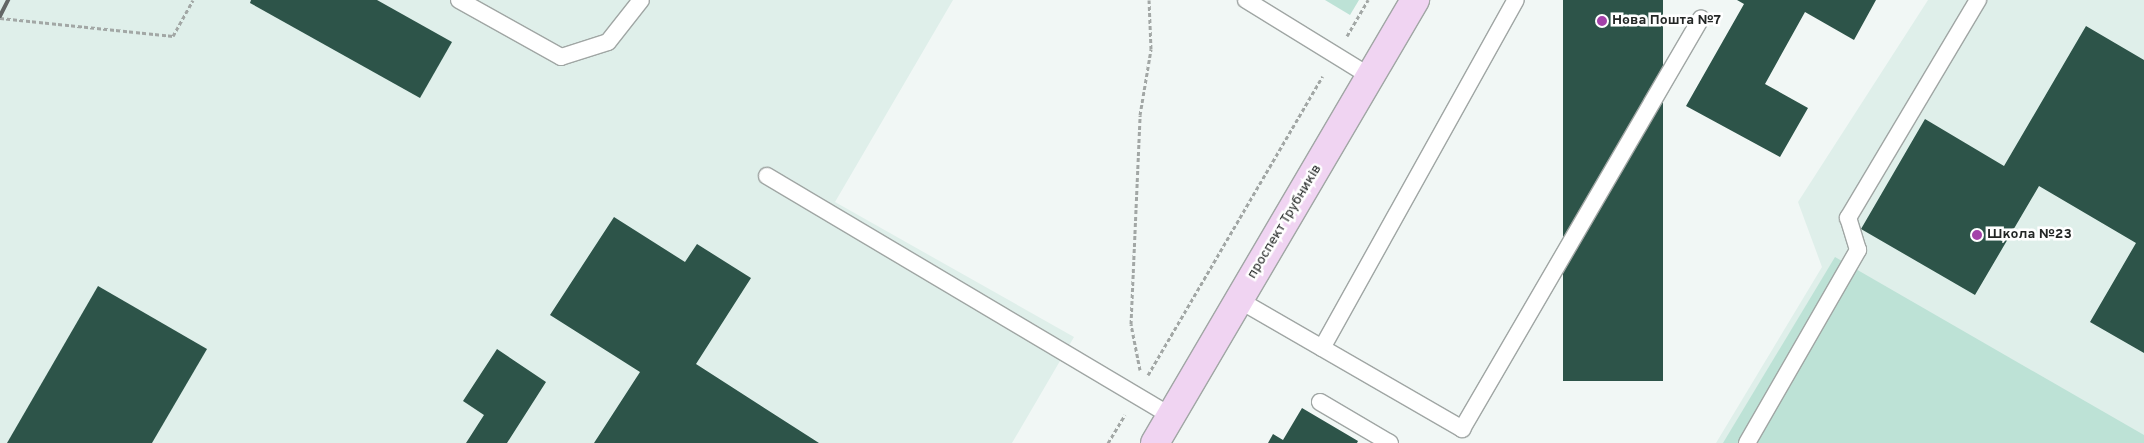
<!DOCTYPE html>
<meta charset="utf-8">
<style>
body{margin:0}
#map{position:relative;width:2144px;height:443px;overflow:hidden;background:#f1f7f5;font-family:Overpass,sans-serif}
div>[style]{position:absolute}
[style*='--x']{left:calc(var(--x)*1px);top:calc(var(--y)*1px);width:calc(var(--w)*1px);rotate:calc(var(--a)*1deg)}
.built>*{inset:0;background:#dfefea}
.green>*{inset:0;background:#bde2d6}
.building>*{inset:0;background:#2d5449;transform-origin:0 0}
.path>*{height:3px;margin-top:-1.5px;transform-origin:0;background:repeating-linear-gradient(90deg,#a2a7a5 0 4px,transparent 0 6.5px)}
.roads{filter:drop-shadow(1px 0 #a0a6a4) drop-shadow(-1px 0 #a0a6a4) drop-shadow(0 1px #a0a6a4) drop-shadow(0 -1px #a0a6a4)}
.lane>*{height:16px;margin:-8px;padding:0 8px;transform-origin:8px;border-radius:8px;background:#fff}
.secondary>*{height:28px;margin:-14px;padding:0 14px;transform-origin:14px;border-radius:14px;background:#f0d4f2}
.rail>*{height:4px;margin:-2px;padding:0 2px;transform-origin:2px;border-radius:2px;background:#636766}
.dots>*{width:14px;height:14px;translate:-50% -50%;box-sizing:border-box;border:2px solid #fff;border-radius:50%}
span{translate:-50% -50%;white-space:nowrap;text-align:center;line-height:1.15;-webkit-text-stroke:5px #fff;paint-order:stroke}
.poi-label{font-size:14px;color:#232625;font-weight:700}
.left{translate:0 -50%;text-align:left}
.street-label{font-size:14px;color:#232625}
</style>
<div id="map">
<div class="built">
<i style="clip-path:polygon(0 0,953px 0,835px 202px,1074px 337px,1012px 443px,0 443px)"></i>
<i style="clip-path:polygon(1928px 0,2144px 0,2144px 443px,1716px 443px,1822px 267px,1798px 202px)"></i>
</div>
<div class="green">
<i style="clip-path:polygon(1325px 0,1359px 0,1350px 15px)"></i>
<i style="clip-path:polygon(1835px 257px,2144px 435px,2144px 443px,1723px 443px)"></i>
</div>
<div class="building">
<i style="clip-path:polygon(251px 0,377px 0,452px 42px,420px 98px,250px 3px)"></i>
<i style="left:1563px;top:0;width:100px;height:381px"></i>
<i style="clip-path:polygon(1737px 0,1876px 0,1854px 40px,1805px 12px,1765px 84px,1808px 108px,1780px 157px,1686px 106px,1744px 4px)"></i>
<i style="clip-path:polygon(2086px 26px,2144px 60px,2144px 353px,2090px 322px,2136px 243px,2039px 186px,1975px 295px,1861px 229px,1925px 119px,2004px 166px)"></i>
<i style="clip-path:polygon(614px 217px,685px 262px,697px 244px,751px 278px,696px 364px,819px 443px,594px 443px,640px 372px,550px 315px)"></i>
<i style="clip-path:polygon(98px 286px,207px 349px,152px 443px,7px 443px)"></i>
<i style="clip-path:polygon(497px 349px,546px 382px,507px 443px,466px 443px,484px 415px,463px 401px)"></i>
<i style="clip-path:polygon(1302px 408px,1358px 441px,1357px 443px,1268px 443px,1273px 434px,1283px 440px)"></i>
</div>
<div class="path">
<i style="--x:0;--y:18;--w:174;--a:5.9"></i>
<i style="--x:173;--y:36;--w:41;--a:-60.9"></i>
<i style="--x:1347;--y:36;--w:42;--a:-59.7"></i>
<i style="--x:1140;--y:370;--w:47;--a:-101.1"></i>
<i style="--x:1131;--y:324;--w:209;--a:-87.5"></i>
<i style="--x:1140;--y:115;--w:67;--a:-80.5"></i>
<i style="--x:1151;--y:49;--w:49;--a:-92.3"></i>
<i style="--x:1148;--y:375;--w:346;--a:-59.7"></i>
<i style="--x:1108;--y:443;--w:33;--a:-59"></i>
</div>
<div class="roads">
<div class="lane">
<i style="--x:459;--y:0;--w:117;--a:29.2"></i>
<i style="--x:561;--y:57;--w:49;--a:-17.7"></i>
<i style="--x:608;--y:42;--w:53;--a:-51.8"></i>
<i style="--x:1246;--y:0;--w:147;--a:31.6"></i>
<i style="--x:767;--y:176;--w:470;--a:30.7"></i>
<i style="--x:1239;--y:300;--w:258;--a:30"></i>
<i style="--x:1462;--y:429;--w:475;--a:-59.8"></i>
<i style="--x:1322;--y:348;--w:398;--a:-60.9"></i>
<i style="--x:1320;--y:402;--w:81;--a:30.4"></i>
<i style="--x:1747;--y:443;--w:223;--a:-60.1"></i>
<i style="--x:1858;--y:250;--w:34;--a:-107"></i>
<i style="--x:1848;--y:218;--w:254;--a:-59.2"></i>
</div>
<div class="secondary">
<i style="--x:1155;--y:443;--w:514;--a:-59.59"></i>
</div>
</div>
<div class="rail">
<i style="--x:0;--y:16;--w:18;--a:-63"></i>
</div>
<div class="dots">
<i style="left:1602px;top:21px;background:#a342a9"></i>
<i style="left:1977px;top:235px;background:#a342a9"></i>
</div>
<div class="poi-label">
<span class="left" style="left:1612px;top:21px">Нова Пошта №7</span>
<span class="left" style="left:1987px;top:235px">Школа №23</span>
</div>
<div class="street-label">
<span style="left:1285px;top:222px;rotate:-59deg">проспект Трубників</span>
</div>
</div>
